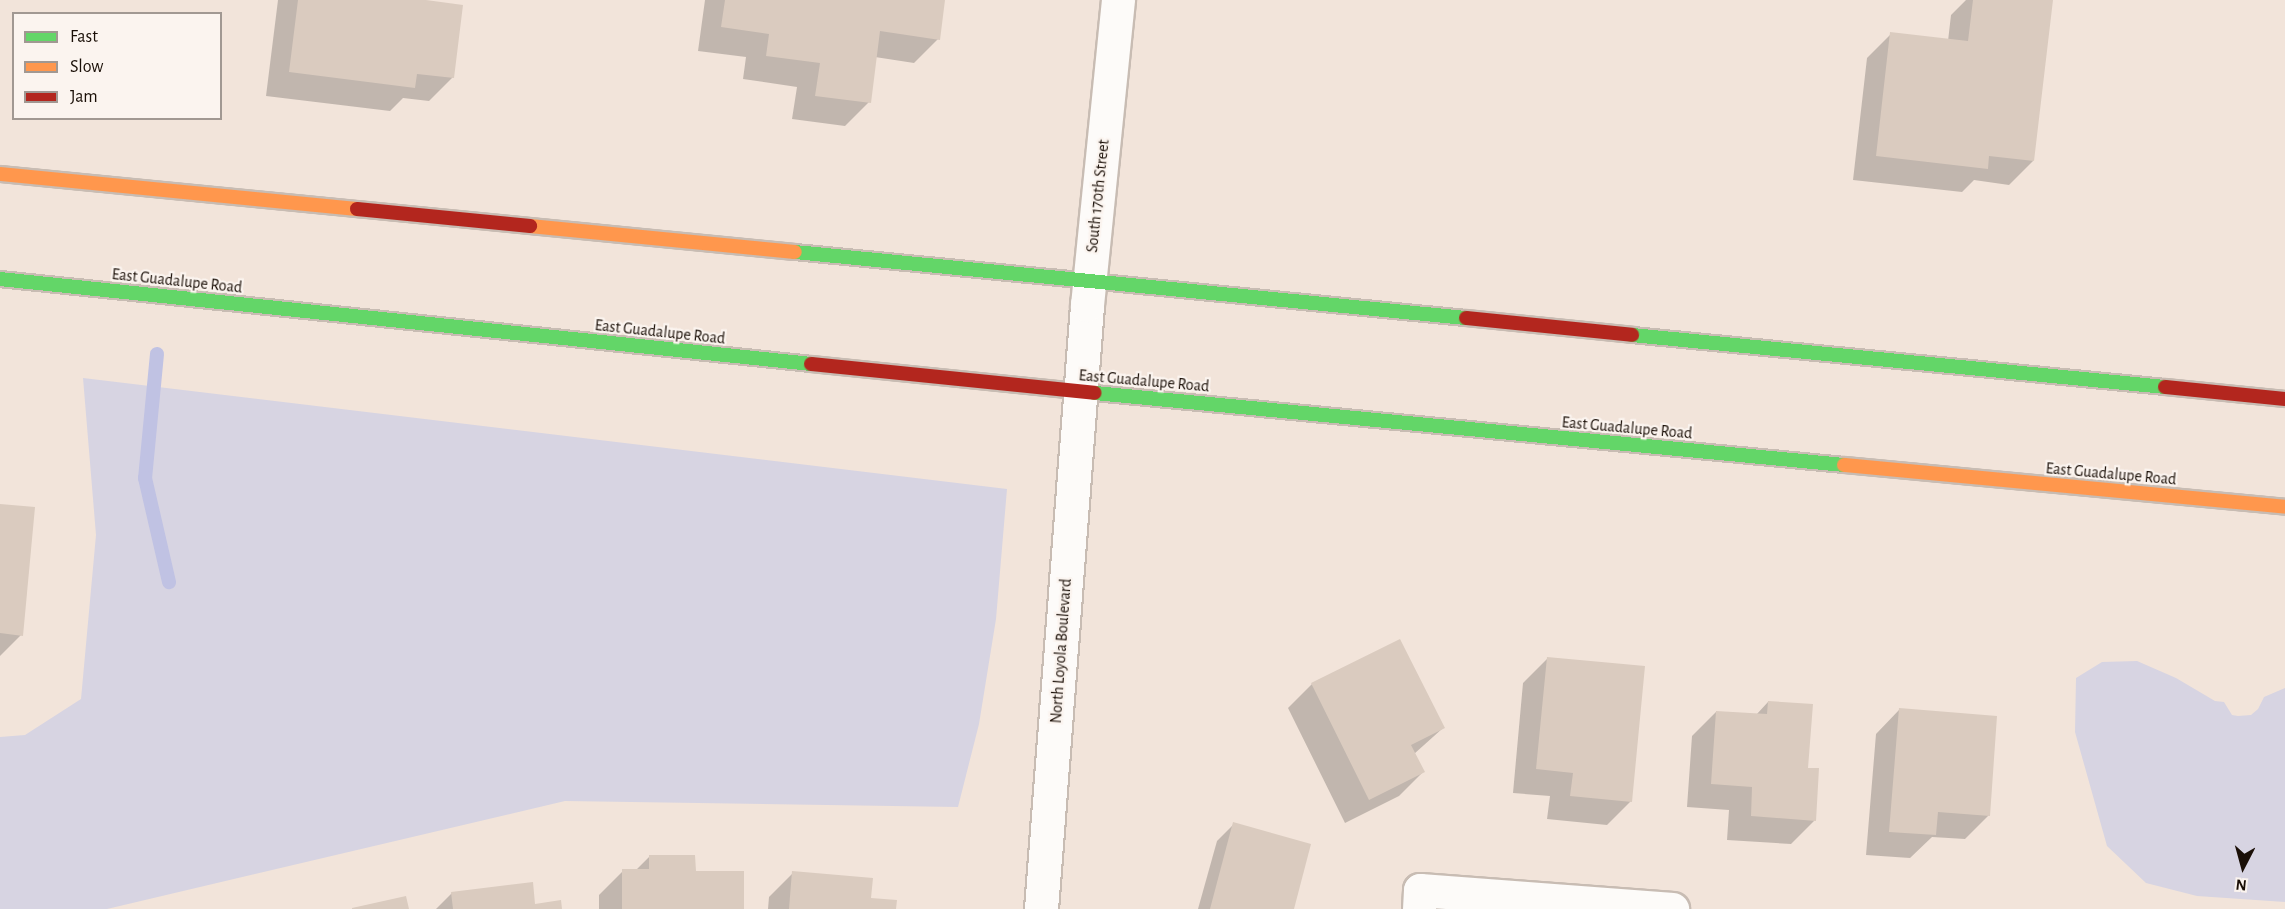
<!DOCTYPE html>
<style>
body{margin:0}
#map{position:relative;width:2285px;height:909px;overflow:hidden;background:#f2e4da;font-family:"Alegreya Sans",sans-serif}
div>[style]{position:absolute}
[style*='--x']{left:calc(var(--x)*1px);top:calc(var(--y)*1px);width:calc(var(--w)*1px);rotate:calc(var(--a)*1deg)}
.green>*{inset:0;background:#d7d4e2}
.shadow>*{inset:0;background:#0003}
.stream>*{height:14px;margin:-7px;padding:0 7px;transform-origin:7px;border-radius:7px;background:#c0c2e3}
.building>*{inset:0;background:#dacbbf}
.roads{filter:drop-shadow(2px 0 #c8bcb3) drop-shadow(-2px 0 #c8bcb3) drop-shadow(0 2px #c8bcb3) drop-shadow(0 -2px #c8bcb3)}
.street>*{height:33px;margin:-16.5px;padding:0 16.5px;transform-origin:16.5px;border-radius:16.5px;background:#fdfbf9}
.fast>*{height:14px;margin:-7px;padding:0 7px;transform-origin:7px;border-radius:7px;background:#63d668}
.slow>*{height:14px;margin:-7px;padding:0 7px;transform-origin:7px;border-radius:7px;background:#ff974d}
.jam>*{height:14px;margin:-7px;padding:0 7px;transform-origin:7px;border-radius:7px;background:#b3261e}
span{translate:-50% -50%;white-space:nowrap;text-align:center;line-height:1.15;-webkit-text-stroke:4.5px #fbf4ef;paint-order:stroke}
.street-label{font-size:16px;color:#1a0f07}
.legend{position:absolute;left:12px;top:12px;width:210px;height:108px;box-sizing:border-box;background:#fbf4ef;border:2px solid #a19892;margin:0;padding:8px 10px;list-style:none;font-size:18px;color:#1a0f07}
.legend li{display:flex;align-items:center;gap:12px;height:30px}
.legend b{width:30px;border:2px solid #a19892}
.north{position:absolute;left:2213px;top:837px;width:60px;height:60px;-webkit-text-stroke:4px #fbf4ef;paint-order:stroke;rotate:186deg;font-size:16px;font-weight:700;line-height:24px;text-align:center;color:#1a0f07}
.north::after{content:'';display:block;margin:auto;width:21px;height:27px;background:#1a0f07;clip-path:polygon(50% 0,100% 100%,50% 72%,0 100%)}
</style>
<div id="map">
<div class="green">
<i style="clip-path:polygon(83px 378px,1007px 489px,996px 619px,979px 724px,958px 807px,565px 801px,107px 909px,0 909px,0 737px,25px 735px,81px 699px,96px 535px)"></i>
<i style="clip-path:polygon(2137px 661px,2176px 678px,2215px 701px,2224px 702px,2232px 715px,2238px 716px,2251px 715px,2258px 709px,2264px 697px,2285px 688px,2285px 902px,2197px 896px,2146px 883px,2107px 846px,2075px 732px,2076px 678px,2102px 662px)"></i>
</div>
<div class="shadow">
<i style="clip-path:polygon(278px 0,419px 0,453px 77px,429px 101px,403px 98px,390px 111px,266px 96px)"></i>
<i style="clip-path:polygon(705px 0,943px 0,938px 39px,914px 63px,875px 57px,869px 102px,845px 126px,792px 119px,797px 87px,743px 79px,746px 57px,698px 51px)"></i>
<i style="clip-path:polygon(1966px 0,2051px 0,2033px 161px,2009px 185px,1974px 180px,1962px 192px,1853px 180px,1867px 58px,1891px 34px,1948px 41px,1951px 15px)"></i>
<i style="clip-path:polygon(0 505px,21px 635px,0 656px)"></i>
<i style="clip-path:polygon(1400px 641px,1443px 728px,1414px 754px,1423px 772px,1399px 796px,1345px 823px,1288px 708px,1312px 684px)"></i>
<i style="clip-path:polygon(1547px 659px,1631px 801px,1607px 825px,1547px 819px,1550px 796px,1513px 793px,1523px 683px)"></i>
<i style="clip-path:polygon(1768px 702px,1815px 820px,1791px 844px,1727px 840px,1729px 810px,1687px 807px,1692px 736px,1716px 712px,1756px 715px)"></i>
<i style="clip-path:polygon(1899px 710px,1989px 815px,1965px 839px,1932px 837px,1910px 858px,1866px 855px,1876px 734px)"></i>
<i style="clip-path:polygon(1234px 824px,1292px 909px,1198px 909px,1217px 841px)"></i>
<i style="clip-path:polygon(650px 856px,694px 873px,743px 909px,599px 909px,599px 895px,623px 871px,635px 871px)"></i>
<i style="clip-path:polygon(793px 873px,870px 899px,895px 909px,768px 909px,769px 897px)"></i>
<i style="clip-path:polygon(452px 893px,561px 909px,436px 909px)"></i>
</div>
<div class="stream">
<i style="--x:157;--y:354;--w:125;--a:95.5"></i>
<i style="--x:145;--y:478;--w:107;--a:77"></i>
</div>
<div class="building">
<i style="clip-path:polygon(298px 0,426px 0,463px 5px,454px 78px,417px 74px,415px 88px,289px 72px)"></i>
<i style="clip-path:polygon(725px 0,945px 0,940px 40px,880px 31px,871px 103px,815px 96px,820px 63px,766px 56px,769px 34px,721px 27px)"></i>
<i style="clip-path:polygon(1973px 0,2053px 0,2034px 161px,1989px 156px,1988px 169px,1876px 156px,1890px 32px,1968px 41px)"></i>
<i style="clip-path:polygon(0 504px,35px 507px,23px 636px,0 633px)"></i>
<i style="clip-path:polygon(1400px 639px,1445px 728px,1411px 745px,1425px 772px,1369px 800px,1311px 683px)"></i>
<i style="clip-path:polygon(1547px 657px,1645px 666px,1632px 802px,1570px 796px,1573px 773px,1536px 769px)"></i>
<i style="clip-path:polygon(1768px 701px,1813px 704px,1808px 768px,1819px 768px,1816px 821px,1751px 816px,1752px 787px,1711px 784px,1716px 711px,1767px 714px)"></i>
<i style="clip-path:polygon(1899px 708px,1997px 716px,1990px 816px,1938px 812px,1936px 835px,1889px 832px)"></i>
<i style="clip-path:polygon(1233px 822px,1311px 844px,1294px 909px,1210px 909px)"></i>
<i style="clip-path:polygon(649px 855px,695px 855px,696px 871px,744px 871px,744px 909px,622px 909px,622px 869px,649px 869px)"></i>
<i style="clip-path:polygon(792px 871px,873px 878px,871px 898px,897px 900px,896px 909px,789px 909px)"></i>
<i style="clip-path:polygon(533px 882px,535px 904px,561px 900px,562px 909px,453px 909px,451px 892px)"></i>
<i style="clip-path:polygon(406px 896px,409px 909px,352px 909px,352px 908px)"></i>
</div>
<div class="roads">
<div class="street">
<i style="--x:1041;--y:909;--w:606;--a:-85.64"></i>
<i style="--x:1087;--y:305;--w:307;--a:-84.2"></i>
<i style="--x:1419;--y:909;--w:19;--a:-87"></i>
<i style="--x:1420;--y:890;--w:253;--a:4.3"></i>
</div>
<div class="fast">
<i style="--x:795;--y:252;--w:674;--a:5.62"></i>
<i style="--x:0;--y:279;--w:815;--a:5.98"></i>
<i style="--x:1632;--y:335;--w:536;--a:5.57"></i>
<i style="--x:1095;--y:393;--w:752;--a:5.49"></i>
</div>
<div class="slow">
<i style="--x:0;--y:174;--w:359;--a:5.6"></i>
<i style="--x:530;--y:226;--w:266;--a:5.6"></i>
<i style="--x:1844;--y:465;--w:443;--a:5.4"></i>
</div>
<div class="jam">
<i style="--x:357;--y:209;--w:174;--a:5.6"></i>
<i style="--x:1466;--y:318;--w:167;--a:5.8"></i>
<i style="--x:811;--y:364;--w:285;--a:5.8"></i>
<i style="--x:2165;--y:387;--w:121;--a:5.7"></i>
</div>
</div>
<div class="street-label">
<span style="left:1098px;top:196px;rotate:-84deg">South 170th Street</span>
<span style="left:177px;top:281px;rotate:6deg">East Guadalupe Road</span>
<span style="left:660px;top:332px;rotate:6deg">East Guadalupe Road</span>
<span style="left:1144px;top:381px;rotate:5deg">East Guadalupe Road</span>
<span style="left:1627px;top:428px;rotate:5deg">East Guadalupe Road</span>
<span style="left:2111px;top:474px;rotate:5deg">East Guadalupe Road</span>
<span style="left:1061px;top:651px;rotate:-86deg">North Loyola Boulevard</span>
</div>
<ul class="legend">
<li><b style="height:8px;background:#63d668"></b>Fast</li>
<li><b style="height:8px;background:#ff974d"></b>Slow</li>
<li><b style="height:8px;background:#b3261e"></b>Jam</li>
</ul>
<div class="north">N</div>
</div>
